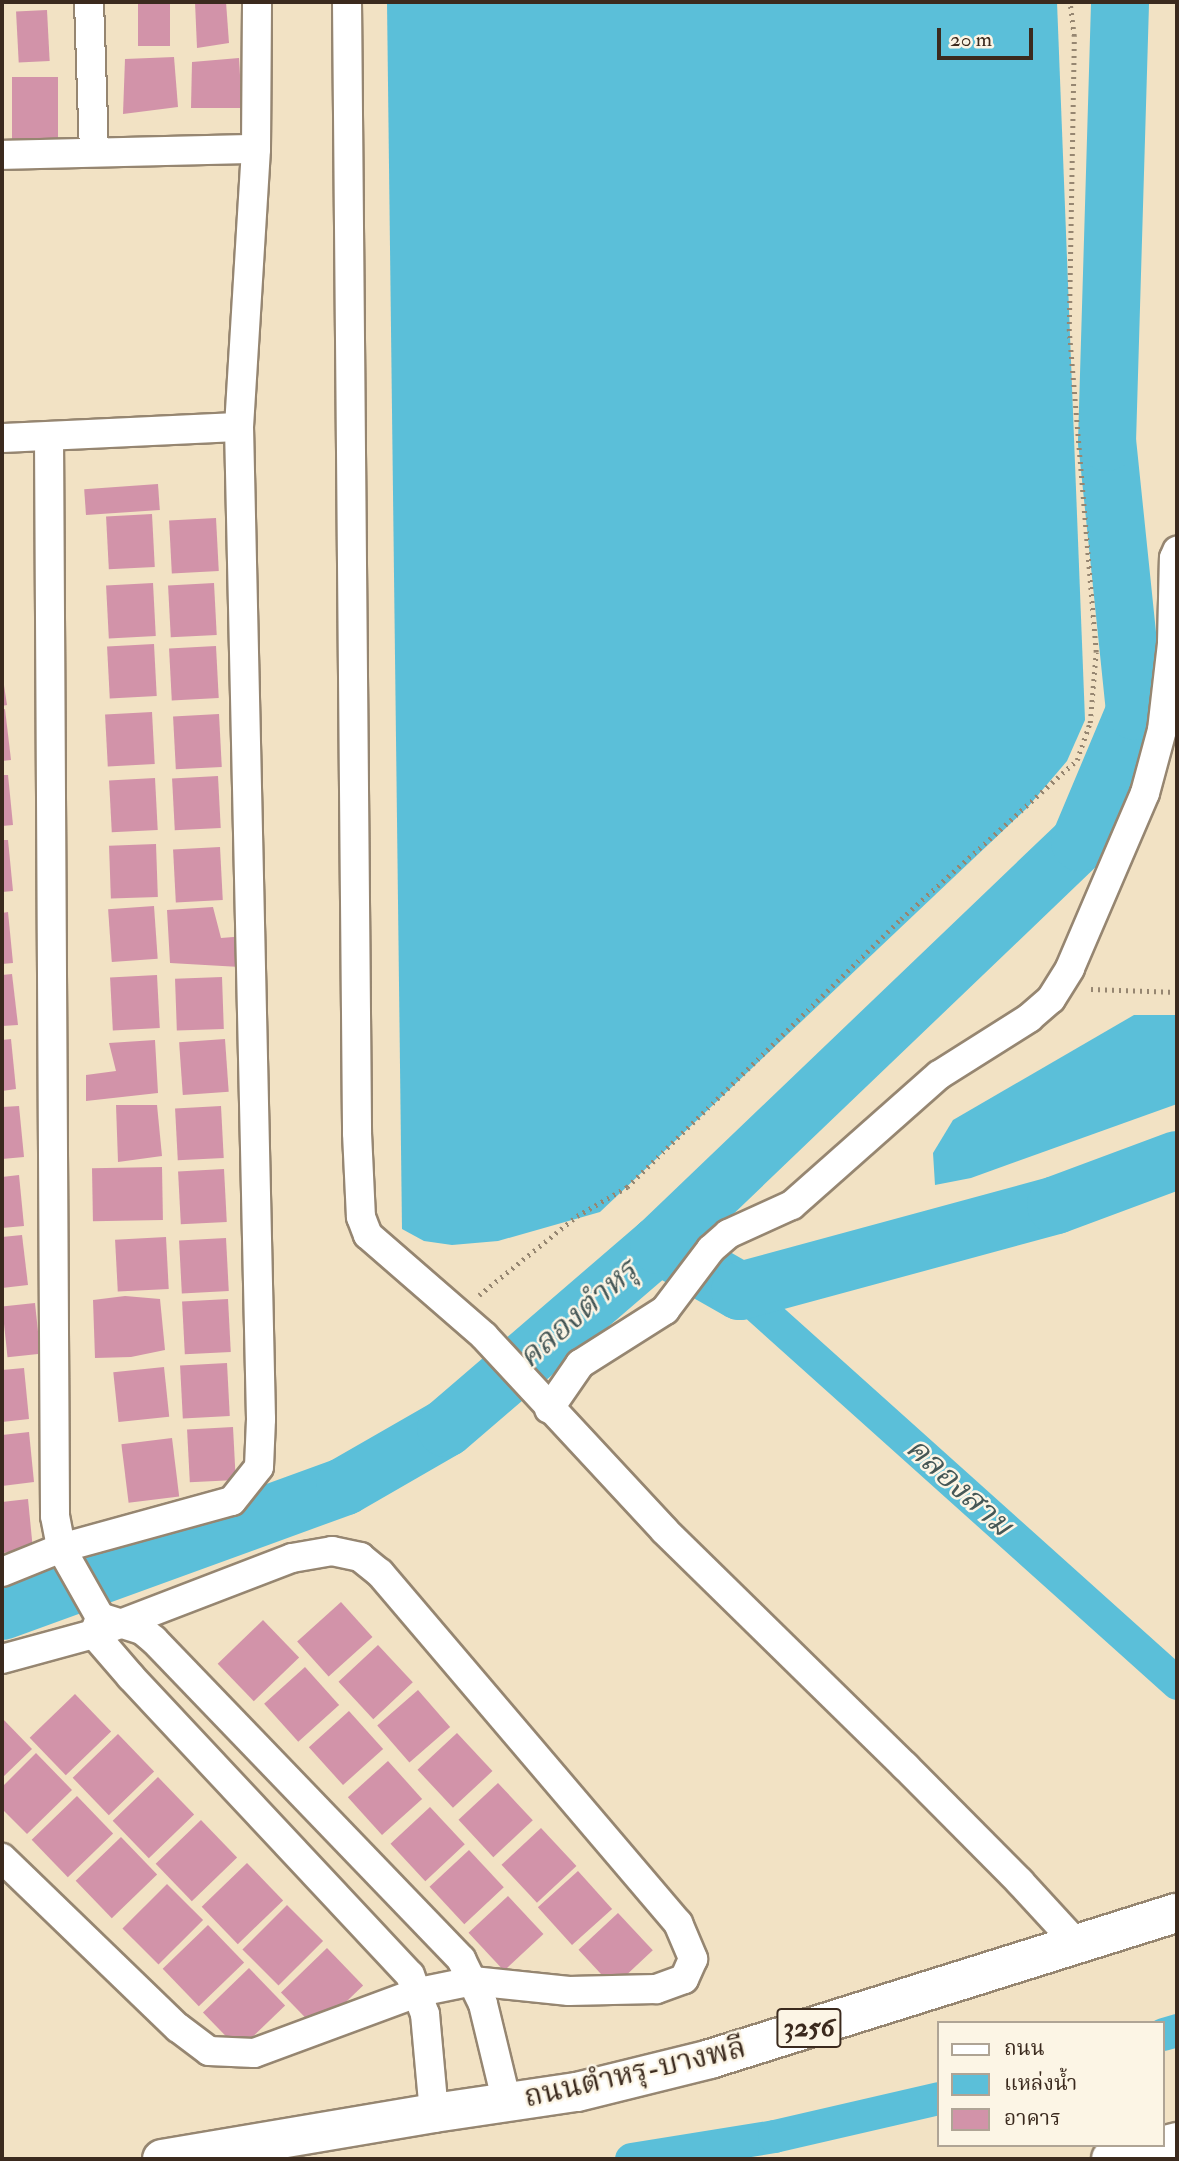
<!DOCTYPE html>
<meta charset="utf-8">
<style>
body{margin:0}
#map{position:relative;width:1179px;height:2161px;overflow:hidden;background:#f2e2c4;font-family:"IM FELL Double Pica","Noto Serif Thai",serif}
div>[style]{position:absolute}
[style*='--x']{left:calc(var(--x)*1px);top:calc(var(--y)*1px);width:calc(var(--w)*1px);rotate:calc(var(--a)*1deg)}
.water>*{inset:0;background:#5bbfd9}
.canal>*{height:33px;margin:-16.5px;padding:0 16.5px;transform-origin:16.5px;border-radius:16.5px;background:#5bbfd9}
.river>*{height:58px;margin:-29px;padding:0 29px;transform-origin:29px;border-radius:29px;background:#5bbfd9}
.building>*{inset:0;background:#d293a9;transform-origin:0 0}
.path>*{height:4.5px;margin-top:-2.25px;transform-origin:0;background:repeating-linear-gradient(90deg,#968671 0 2px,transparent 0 7px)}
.roads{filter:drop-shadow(2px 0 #968671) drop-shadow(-2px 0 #968671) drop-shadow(0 2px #968671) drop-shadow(0 -2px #968671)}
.street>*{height:28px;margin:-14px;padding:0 14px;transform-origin:14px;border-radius:14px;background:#fff}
.primary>*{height:38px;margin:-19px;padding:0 19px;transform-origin:19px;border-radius:19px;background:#fff}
span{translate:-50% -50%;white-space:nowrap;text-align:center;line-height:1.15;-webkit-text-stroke:5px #fcf5e5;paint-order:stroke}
.shield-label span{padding:2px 5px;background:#fcf5e5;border:2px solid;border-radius:5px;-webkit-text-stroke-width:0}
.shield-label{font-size:28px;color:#3b2a1e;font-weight:700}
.street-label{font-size:30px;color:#3b2a1e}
.water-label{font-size:32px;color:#455756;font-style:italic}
.frame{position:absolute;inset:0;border:4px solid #3b2a1e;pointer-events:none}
.legend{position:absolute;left:937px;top:2021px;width:228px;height:126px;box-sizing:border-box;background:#fcf5e5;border:2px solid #afa495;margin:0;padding:9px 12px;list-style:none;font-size:21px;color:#3b2a1e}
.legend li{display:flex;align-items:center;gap:14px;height:35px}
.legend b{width:35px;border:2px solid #afa495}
.scale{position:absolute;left:937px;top:28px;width:96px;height:32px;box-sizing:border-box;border:4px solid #3b2a1e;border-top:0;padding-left:9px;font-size:21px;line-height:24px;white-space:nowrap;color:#3b2a1e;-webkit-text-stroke:5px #fcf5e5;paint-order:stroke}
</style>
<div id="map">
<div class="water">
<i style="clip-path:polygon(387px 2px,1057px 2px,1085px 720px,1067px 761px,1027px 808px,600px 1212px,498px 1241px,452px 1245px,424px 1241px,402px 1229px)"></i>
<i style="clip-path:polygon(1134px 1015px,1177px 1015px,1177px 1104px,971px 1178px,935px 1185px,933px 1153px,953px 1120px)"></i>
</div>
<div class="canal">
<i style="--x:740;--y:1291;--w:587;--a:41.89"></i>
<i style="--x:1163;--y:2034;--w:15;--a:-16"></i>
<i style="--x:631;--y:2159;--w:145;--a:-9.1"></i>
<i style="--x:774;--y:2136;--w:169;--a:-13"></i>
</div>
<div class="river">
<i style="--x:659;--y:1245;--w:93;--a:29.6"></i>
<i style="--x:740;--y:1291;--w:327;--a:-15.2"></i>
<i style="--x:1056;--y:1205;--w:129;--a:-20.4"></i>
<i style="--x:2;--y:1611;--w:365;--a:-20"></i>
<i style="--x:345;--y:1486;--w:116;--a:-29.9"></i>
<i style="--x:446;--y:1428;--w:281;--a:-40.7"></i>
<i style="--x:659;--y:1245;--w:583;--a:-43.75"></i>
<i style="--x:1080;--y:842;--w:142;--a:-67.2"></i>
<i style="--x:1135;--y:711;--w:270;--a:-95.9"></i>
<i style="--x:1107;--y:442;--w:440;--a:-88.3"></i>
</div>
<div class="building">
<i style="left:138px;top:2px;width:32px;height:44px"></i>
<i style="clip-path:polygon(195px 2px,226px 2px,229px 43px,197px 48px)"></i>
<i style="left:47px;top:10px;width:51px;height:31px;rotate:87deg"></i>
<i style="clip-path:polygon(174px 57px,178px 107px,123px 114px,125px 59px)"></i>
<i style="clip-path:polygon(239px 58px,242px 108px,191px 108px,192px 62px)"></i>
<i style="left:12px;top:77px;width:46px;height:69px"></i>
<i style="left:158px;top:484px;width:26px;height:74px;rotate:86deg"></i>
<i style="left:152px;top:514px;width:53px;height:46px;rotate:87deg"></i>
<i style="left:216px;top:518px;width:53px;height:47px;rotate:87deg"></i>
<i style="left:153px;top:583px;width:53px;height:47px;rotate:87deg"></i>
<i style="left:214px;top:583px;width:52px;height:46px;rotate:87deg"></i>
<i style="left:154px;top:644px;width:52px;height:47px;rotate:87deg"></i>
<i style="left:216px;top:646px;width:52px;height:47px;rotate:87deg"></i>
<i style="clip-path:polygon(2px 672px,7px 705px,2px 706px)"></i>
<i style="clip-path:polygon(5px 709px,11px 760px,2px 761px,2px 710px)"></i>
<i style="left:152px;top:712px;width:52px;height:47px;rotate:87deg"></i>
<i style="left:219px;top:714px;width:53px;height:46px;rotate:87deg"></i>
<i style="clip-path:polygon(2px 775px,8px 775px,13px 825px,2px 826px)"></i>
<i style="left:218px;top:776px;width:52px;height:46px;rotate:87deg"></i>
<i style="left:155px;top:778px;width:52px;height:46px;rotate:87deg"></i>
<i style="clip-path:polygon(2px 840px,8px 840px,13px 891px,2px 892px)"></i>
<i style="left:156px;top:844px;width:53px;height:47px;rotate:88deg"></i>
<i style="left:220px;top:847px;width:53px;height:47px;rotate:87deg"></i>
<i style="left:154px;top:906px;width:53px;height:46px;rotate:86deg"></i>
<i style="clip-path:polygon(213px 907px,221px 938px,246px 936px,240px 967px,170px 963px,167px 910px)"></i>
<i style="clip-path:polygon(8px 912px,13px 963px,2px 964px,2px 913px)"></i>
<i style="clip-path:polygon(12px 974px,18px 1025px,2px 1026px,2px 975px)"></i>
<i style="left:157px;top:975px;width:53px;height:47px;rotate:87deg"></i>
<i style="left:222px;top:977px;width:52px;height:47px;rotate:88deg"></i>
<i style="clip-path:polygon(11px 1039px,16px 1089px,2px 1091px,2px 1040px)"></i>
<i style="left:225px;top:1039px;width:53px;height:46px;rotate:86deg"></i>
<i style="clip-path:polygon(155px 1040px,158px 1093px,86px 1101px,86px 1075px,116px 1071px,109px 1043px)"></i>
<i style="clip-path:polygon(116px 1105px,157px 1105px,162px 1156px,118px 1162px)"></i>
<i style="clip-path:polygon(19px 1106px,24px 1157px,2px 1159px,2px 1107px)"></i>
<i style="left:221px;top:1106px;width:52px;height:46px;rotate:87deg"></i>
<i style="left:162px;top:1167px;width:53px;height:70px;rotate:89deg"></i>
<i style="left:224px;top:1169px;width:53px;height:46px;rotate:87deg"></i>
<i style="clip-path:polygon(19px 1175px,24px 1226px,2px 1228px,2px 1177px)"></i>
<i style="clip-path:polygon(22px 1235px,28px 1285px,2px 1288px,2px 1237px)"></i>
<i style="left:166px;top:1237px;width:52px;height:51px;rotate:87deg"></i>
<i style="left:226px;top:1238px;width:53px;height:47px;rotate:87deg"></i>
<i style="clip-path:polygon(125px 1296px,160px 1299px,165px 1350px,131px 1357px,95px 1358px,93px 1300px)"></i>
<i style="left:228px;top:1299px;width:53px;height:46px;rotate:87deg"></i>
<i style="left:35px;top:1303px;width:51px;height:33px;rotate:84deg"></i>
<i style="left:227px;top:1363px;width:53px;height:47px;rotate:87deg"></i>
<i style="left:164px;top:1367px;width:50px;height:51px;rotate:84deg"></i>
<i style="clip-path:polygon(24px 1368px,29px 1419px,2px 1422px,2px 1370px)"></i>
<i style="left:233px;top:1427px;width:53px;height:46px;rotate:87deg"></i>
<i style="clip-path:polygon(29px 1432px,34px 1482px,2px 1486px,2px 1435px)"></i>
<i style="left:172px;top:1438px;width:59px;height:51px;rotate:83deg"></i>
<i style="clip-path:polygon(28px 1499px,33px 1550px,2px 1553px,2px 1502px)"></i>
<i style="left:341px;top:1602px;width:47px;height:59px;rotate:48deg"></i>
<i style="left:263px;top:1620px;width:52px;height:63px;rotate:46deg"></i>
<i style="left:378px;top:1645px;width:51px;height:54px;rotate:47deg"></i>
<i style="left:305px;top:1667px;width:51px;height:55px;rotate:48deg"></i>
<i style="left:418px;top:1690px;width:49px;height:54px;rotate:49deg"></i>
<i style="left:75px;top:1694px;width:52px;height:63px;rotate:46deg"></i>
<i style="left:349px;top:1711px;width:51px;height:54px;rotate:48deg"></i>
<i style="clip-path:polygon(2px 1718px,32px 1749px,2px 1778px)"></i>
<i style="left:457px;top:1733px;width:52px;height:54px;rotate:47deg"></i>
<i style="left:118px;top:1734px;width:52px;height:63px;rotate:46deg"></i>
<i style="clip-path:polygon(36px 1753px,72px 1790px,27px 1834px,2px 1809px,2px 1787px)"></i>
<i style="left:388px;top:1761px;width:51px;height:54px;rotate:48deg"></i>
<i style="left:158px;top:1777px;width:52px;height:63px;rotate:46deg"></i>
<i style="left:498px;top:1783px;width:51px;height:54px;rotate:47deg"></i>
<i style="left:77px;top:1796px;width:52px;height:63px;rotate:46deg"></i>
<i style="left:430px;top:1807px;width:51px;height:54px;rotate:47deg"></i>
<i style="left:201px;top:1820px;width:52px;height:63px;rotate:46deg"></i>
<i style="left:541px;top:1828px;width:52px;height:54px;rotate:47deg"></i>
<i style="left:121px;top:1837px;width:52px;height:63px;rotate:46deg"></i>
<i style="left:469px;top:1850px;width:51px;height:54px;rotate:47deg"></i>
<i style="left:247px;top:1863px;width:52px;height:63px;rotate:46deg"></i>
<i style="left:578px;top:1871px;width:51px;height:54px;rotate:48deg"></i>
<i style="left:167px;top:1884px;width:51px;height:63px;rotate:45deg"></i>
<i style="left:508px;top:1896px;width:52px;height:54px;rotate:47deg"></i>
<i style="left:287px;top:1905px;width:51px;height:63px;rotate:45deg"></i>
<i style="left:618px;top:1913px;width:51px;height:54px;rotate:47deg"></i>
<i style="left:208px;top:1925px;width:52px;height:63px;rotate:46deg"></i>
<i style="left:327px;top:1948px;width:52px;height:64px;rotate:46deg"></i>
<i style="left:249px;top:1968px;width:52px;height:64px;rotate:46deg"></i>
</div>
<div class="path">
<i style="--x:1091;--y:989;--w:86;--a:2"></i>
<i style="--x:479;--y:1295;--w:126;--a:-38.9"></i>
<i style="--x:577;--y:1216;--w:58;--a:-30.1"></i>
<i style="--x:627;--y:1187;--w:383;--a:-44.4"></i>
<i style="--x:901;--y:919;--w:237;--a:-42.1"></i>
<i style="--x:1077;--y:760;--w:39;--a:-71"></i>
<i style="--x:1090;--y:723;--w:71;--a:-85.2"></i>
<i style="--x:1096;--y:652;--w:322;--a:-94.8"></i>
<i style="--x:1069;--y:331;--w:295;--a:-89"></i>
<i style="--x:1074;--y:36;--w:34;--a:-97"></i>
</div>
<div class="roads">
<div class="street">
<i style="--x:89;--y:2;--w:150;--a:88.1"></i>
<i style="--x:347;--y:2;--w:1131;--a:89.49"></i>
<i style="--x:357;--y:1133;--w:84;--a:87.3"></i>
<i style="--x:361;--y:1217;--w:19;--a:69"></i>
<i style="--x:368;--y:1235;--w:154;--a:41"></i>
<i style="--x:484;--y:1336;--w:266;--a:47.1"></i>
<i style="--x:665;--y:1531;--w:336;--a:44.4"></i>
<i style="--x:905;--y:1766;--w:163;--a:45.2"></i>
<i style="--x:1020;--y:1882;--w:84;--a:47.4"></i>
<i style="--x:2;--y:155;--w:254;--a:-1.4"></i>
<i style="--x:49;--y:437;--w:1079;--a:89.68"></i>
<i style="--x:55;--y:1516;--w:33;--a:79"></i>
<i style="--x:61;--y:1548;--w:79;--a:60.5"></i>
<i style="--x:100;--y:1617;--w:44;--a:17.2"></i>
<i style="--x:142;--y:1630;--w:16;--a:40"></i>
<i style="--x:154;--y:1640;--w:443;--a:46.1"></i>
<i style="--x:461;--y:1959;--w:50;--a:63.9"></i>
<i style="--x:483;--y:2004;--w:102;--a:76.4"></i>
<i style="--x:2;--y:438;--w:237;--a:-2.7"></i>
<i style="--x:549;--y:1409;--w:55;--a:-55.4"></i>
<i style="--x:580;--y:1364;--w:101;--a:-32.4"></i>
<i style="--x:665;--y:1310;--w:76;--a:-53"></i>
<i style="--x:711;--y:1249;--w:23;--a:-41"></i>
<i style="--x:728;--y:1234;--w:70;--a:-24.4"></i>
<i style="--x:792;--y:1205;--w:196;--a:-41.5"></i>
<i style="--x:939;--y:1075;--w:107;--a:-32.3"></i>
<i style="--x:1029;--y:1018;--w:29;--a:-41"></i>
<i style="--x:1051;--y:999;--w:36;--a:-58"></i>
<i style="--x:1070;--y:968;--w:190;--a:-66.8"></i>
<i style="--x:1145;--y:793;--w:65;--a:-74.9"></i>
<i style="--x:1162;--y:730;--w:88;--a:-83.4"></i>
<i style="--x:1172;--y:643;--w:85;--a:-88.7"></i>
<i style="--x:1174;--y:558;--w:8;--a:-67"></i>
<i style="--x:2;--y:1572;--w:64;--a:-22.1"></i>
<i style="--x:61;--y:1548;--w:177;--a:-15.4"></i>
<i style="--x:232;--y:1501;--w:43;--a:-51.5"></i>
<i style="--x:259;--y:1467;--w:48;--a:-87.6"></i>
<i style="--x:261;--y:1419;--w:992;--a:-91.27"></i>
<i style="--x:239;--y:427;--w:279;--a:-86.5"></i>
<i style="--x:256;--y:149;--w:147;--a:-89.6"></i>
<i style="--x:100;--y:1618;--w:17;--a:111"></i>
<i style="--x:94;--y:1634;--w:57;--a:49.3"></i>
<i style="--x:131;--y:1677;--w:408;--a:46.9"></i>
<i style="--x:410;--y:1975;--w:42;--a:69"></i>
<i style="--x:425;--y:2014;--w:99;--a:84.8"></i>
<i style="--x:2;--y:1659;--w:95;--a:-15.2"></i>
<i style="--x:94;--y:1634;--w:212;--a:-21"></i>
<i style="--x:292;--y:1558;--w:41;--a:-9.9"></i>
<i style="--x:332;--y:1551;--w:29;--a:12"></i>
<i style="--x:360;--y:1557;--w:26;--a:39"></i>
<i style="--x:380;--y:1573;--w:460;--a:49.6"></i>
<i style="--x:678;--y:1923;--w:39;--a:67"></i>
<i style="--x:693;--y:1959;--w:22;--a:114"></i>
<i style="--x:684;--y:1979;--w:30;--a:160"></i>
<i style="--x:656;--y:1989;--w:87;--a:178.7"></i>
<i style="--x:569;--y:1991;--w:97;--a:-174.1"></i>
<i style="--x:473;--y:1981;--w:55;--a:168.5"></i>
<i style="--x:419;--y:1992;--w:176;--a:159.7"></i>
<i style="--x:254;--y:2053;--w:45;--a:-177.5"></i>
<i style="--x:209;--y:2051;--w:39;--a:-143"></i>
<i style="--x:178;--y:2028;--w:245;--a:-136"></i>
</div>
<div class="primary">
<i style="--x:162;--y:2159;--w:276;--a:-9.6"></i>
<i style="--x:434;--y:2113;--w:145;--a:-8.4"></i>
<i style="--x:577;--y:2092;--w:137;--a:-13.9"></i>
<i style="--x:710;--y:2059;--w:489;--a:-17.4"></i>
<i style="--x:1111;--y:2159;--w:68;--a:-14.4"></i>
</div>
</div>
<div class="shield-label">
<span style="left:809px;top:2028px">3256</span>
</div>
<div class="street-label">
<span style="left:635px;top:2073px;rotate:-13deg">ถนนตำหรุ-บางพลี</span>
</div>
<div class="water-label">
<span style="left:578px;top:1314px;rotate:-41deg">คลองตำหรุ</span>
<span style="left:959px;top:1487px;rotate:42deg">คลองสาม</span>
</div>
<div class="frame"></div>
<ul class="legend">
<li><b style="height:9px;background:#fff"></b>ถนน</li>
<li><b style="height:19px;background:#5bbfd9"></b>แหล่งน้ำ</li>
<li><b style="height:19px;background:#d293a9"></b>อาคาร</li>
</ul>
<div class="scale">20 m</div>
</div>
